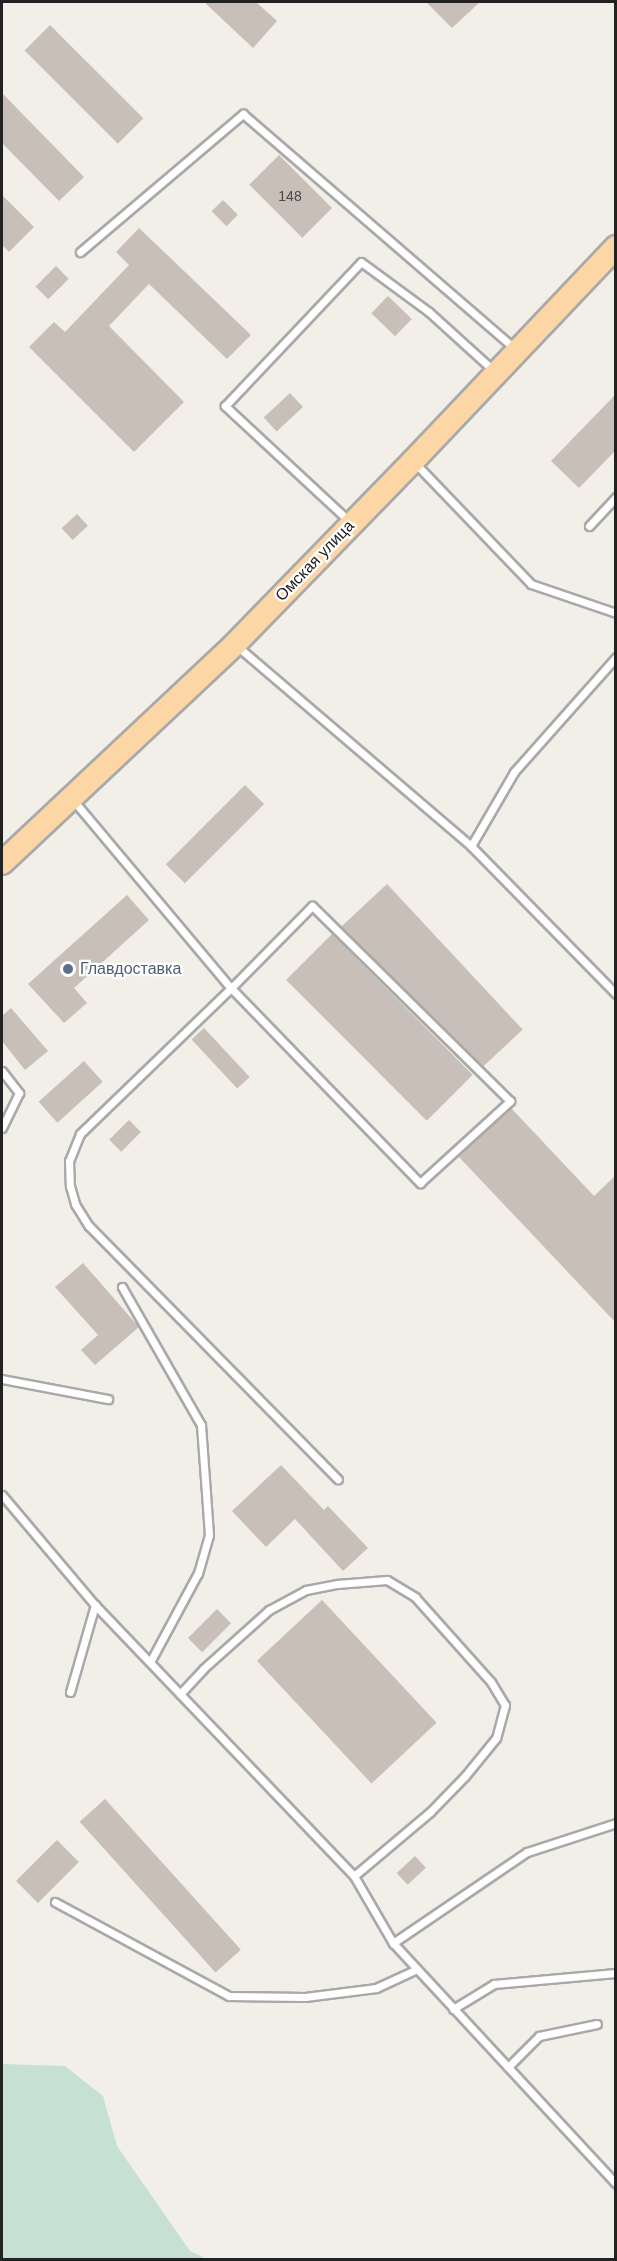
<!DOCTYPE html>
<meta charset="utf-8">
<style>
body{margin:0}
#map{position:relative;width:617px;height:2261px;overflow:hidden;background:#f2efe9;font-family:Arial,sans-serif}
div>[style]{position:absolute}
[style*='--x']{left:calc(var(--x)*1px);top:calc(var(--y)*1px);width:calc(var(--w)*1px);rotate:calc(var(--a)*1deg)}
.wetland>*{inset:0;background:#c6e0d4}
.building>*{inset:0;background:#c7bfb8;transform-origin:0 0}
.roads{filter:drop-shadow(2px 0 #a9a9a9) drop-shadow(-2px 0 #a9a9a9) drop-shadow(0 2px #a9a9a9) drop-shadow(0 -2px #a9a9a9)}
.service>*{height:7px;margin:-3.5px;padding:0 3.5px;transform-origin:3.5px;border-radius:3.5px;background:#fff}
.primary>*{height:22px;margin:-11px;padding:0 11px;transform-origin:11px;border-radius:11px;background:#fcd6a4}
.dots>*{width:16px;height:16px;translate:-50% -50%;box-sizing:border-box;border:3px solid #fff;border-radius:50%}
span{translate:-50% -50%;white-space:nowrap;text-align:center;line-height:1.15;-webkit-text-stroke:4.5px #fff;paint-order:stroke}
.number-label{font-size:14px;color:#4b4948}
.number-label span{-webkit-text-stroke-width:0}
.street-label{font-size:16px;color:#222}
.service-label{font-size:16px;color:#4e5e75}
.left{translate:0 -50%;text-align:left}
.frame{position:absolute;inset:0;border:3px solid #222;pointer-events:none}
</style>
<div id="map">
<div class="wetland">
<i style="clip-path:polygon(2px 2064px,65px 2066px,103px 2096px,117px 2146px,190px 2251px,207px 2259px,2px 2259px)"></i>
</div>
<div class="building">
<i style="clip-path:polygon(204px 2px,256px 2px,277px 21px,253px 48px)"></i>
<i style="clip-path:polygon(426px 2px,480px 2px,452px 28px)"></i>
<i style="left:50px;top:25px;width:132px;height:36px;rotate:45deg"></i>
<i style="clip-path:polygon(2px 93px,84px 177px,59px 201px,2px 143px)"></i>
<i style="left:279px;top:155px;width:75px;height:42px;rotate:45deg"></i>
<i style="clip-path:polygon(2px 195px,34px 227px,9px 252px,2px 245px)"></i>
<i style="left:223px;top:200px;width:21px;height:16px;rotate:45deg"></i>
<i style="clip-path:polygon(139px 228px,251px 335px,227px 359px,149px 284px,109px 326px,184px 402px,134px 452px,29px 347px,54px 322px,65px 332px,129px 265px,116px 252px)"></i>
<i style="left:56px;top:266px;width:18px;height:29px;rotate:45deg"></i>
<i style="left:388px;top:296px;width:33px;height:24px;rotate:44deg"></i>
<i style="left:290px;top:393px;width:19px;height:36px;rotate:47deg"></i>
<i style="clip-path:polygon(615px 395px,615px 451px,579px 488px,551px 461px)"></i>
<i style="left:77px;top:514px;width:16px;height:21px;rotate:47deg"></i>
<i style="left:245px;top:785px;width:27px;height:112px;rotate:45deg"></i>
<i style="left:387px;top:884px;width:199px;height:63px;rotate:47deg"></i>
<i style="clip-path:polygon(127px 895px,149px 920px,74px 988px,87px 1003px,64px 1023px,28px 984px)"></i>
<i style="left:332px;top:934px;width:199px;height:65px;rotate:45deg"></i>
<i style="clip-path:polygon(11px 1008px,48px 1051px,25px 1070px,2px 1041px,2px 1016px)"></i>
<i style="left:204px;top:1028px;width:67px;height:17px;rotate:47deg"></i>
<i style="left:84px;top:1061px;width:28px;height:61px;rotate:48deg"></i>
<i style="clip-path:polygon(511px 1108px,594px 1196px,615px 1176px,615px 1322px,459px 1157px)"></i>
<i style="left:129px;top:1120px;width:17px;height:28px;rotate:45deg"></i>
<i style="clip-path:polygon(83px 1263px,139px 1327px,95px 1365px,81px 1350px,98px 1335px,55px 1287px)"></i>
<i style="clip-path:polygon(281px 1465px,324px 1510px,328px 1506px,368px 1548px,343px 1571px,295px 1519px,266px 1547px,232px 1511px)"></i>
<i style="left:322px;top:1600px;width:168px;height:89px;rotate:47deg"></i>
<i style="left:217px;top:1609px;width:20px;height:41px;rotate:45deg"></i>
<i style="left:105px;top:1799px;width:203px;height:34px;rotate:48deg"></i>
<i style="left:57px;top:1840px;width:31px;height:58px;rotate:45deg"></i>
<i style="left:415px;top:1856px;width:16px;height:25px;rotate:47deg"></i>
</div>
<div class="roads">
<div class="service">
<i style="--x:80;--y:252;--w:214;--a:-40.3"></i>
<i style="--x:243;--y:114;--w:359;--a:40.8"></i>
<i style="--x:416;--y:464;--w:166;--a:46.2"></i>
<i style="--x:531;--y:584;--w:90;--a:18.8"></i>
<i style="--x:350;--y:522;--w:171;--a:-137.1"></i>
<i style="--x:225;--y:406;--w:198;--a:-46.6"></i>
<i style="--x:361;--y:262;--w:84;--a:36.3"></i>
<i style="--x:429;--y:312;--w:88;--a:42.2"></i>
<i style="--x:589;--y:526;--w:40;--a:-47"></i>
<i style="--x:237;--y:646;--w:308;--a:40.5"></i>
<i style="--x:471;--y:846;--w:207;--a:45.6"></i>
<i style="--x:73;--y:800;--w:246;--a:50"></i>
<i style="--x:231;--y:988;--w:272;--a:45.9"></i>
<i style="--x:420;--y:1183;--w:122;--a:-42.3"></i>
<i style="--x:510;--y:1101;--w:278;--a:-135.4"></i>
<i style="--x:312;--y:906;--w:115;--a:134.6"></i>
<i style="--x:231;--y:988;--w:210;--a:136"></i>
<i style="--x:80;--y:1134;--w:29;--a:112"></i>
<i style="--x:69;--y:1161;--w:25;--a:88"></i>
<i style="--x:70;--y:1186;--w:19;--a:74"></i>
<i style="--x:75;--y:1204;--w:26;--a:58"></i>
<i style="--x:89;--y:1226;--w:355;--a:45.5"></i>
<i style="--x:471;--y:846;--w:86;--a:-59.8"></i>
<i style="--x:514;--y:772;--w:154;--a:-48.4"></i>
<i style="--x:2;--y:1071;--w:28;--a:52"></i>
<i style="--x:19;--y:1093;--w:39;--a:116"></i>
<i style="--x:122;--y:1287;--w:159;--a:60.2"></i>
<i style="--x:201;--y:1425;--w:68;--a:85.8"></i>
<i style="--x:206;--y:1493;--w:42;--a:85.9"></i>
<i style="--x:209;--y:1535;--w:40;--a:106"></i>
<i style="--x:198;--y:1573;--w:101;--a:118.3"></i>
<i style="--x:2;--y:1379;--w:108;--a:10.7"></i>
<i style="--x:2;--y:1495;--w:144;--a:49.8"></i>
<i style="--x:95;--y:1605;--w:375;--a:46.3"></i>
<i style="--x:354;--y:1876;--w:78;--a:59.8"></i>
<i style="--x:393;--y:1943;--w:328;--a:47.2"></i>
<i style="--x:70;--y:1692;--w:91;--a:-74"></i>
<i style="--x:180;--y:1694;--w:34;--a:-47"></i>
<i style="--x:203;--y:1669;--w:89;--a:-41.8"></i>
<i style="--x:269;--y:1610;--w:42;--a:-28.4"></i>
<i style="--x:306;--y:1590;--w:32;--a:-11"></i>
<i style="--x:337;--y:1584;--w:50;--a:-4.6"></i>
<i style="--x:387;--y:1580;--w:33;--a:31"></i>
<i style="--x:415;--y:1597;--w:114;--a:48.2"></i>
<i style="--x:491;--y:1682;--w:27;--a:59"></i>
<i style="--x:505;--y:1705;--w:34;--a:105"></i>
<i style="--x:496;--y:1738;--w:49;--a:129.2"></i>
<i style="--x:465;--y:1776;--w:50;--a:134.2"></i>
<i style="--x:430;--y:1812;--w:99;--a:139.9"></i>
<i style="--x:55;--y:1902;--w:198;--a:28.4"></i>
<i style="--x:229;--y:1996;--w:76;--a:0.8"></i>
<i style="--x:305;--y:1997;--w:72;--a:-7.2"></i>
<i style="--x:376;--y:1988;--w:45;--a:-24.9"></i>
<i style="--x:393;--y:1943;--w:162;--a:-34.2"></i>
<i style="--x:527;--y:1852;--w:94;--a:-18"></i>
<i style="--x:453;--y:2009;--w:48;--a:-31.4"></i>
<i style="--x:494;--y:1984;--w:122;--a:-5.2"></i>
<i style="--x:508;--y:2067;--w:44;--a:-45"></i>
<i style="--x:539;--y:2036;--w:59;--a:-11.7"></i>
</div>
<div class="primary">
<i style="--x:2;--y:863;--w:320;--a:-43.2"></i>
<i style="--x:235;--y:644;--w:255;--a:-45.8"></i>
<i style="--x:413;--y:461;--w:295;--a:-46.5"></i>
</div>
</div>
<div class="dots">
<i style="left:68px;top:969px;background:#5c6f8a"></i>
</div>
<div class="number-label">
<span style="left:290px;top:196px">148</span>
</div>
<div class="street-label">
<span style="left:315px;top:561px;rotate:-46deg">Омская улица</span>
</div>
<div class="service-label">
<span class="left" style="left:80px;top:969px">Главдоставка</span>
</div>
<div class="frame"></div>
</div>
